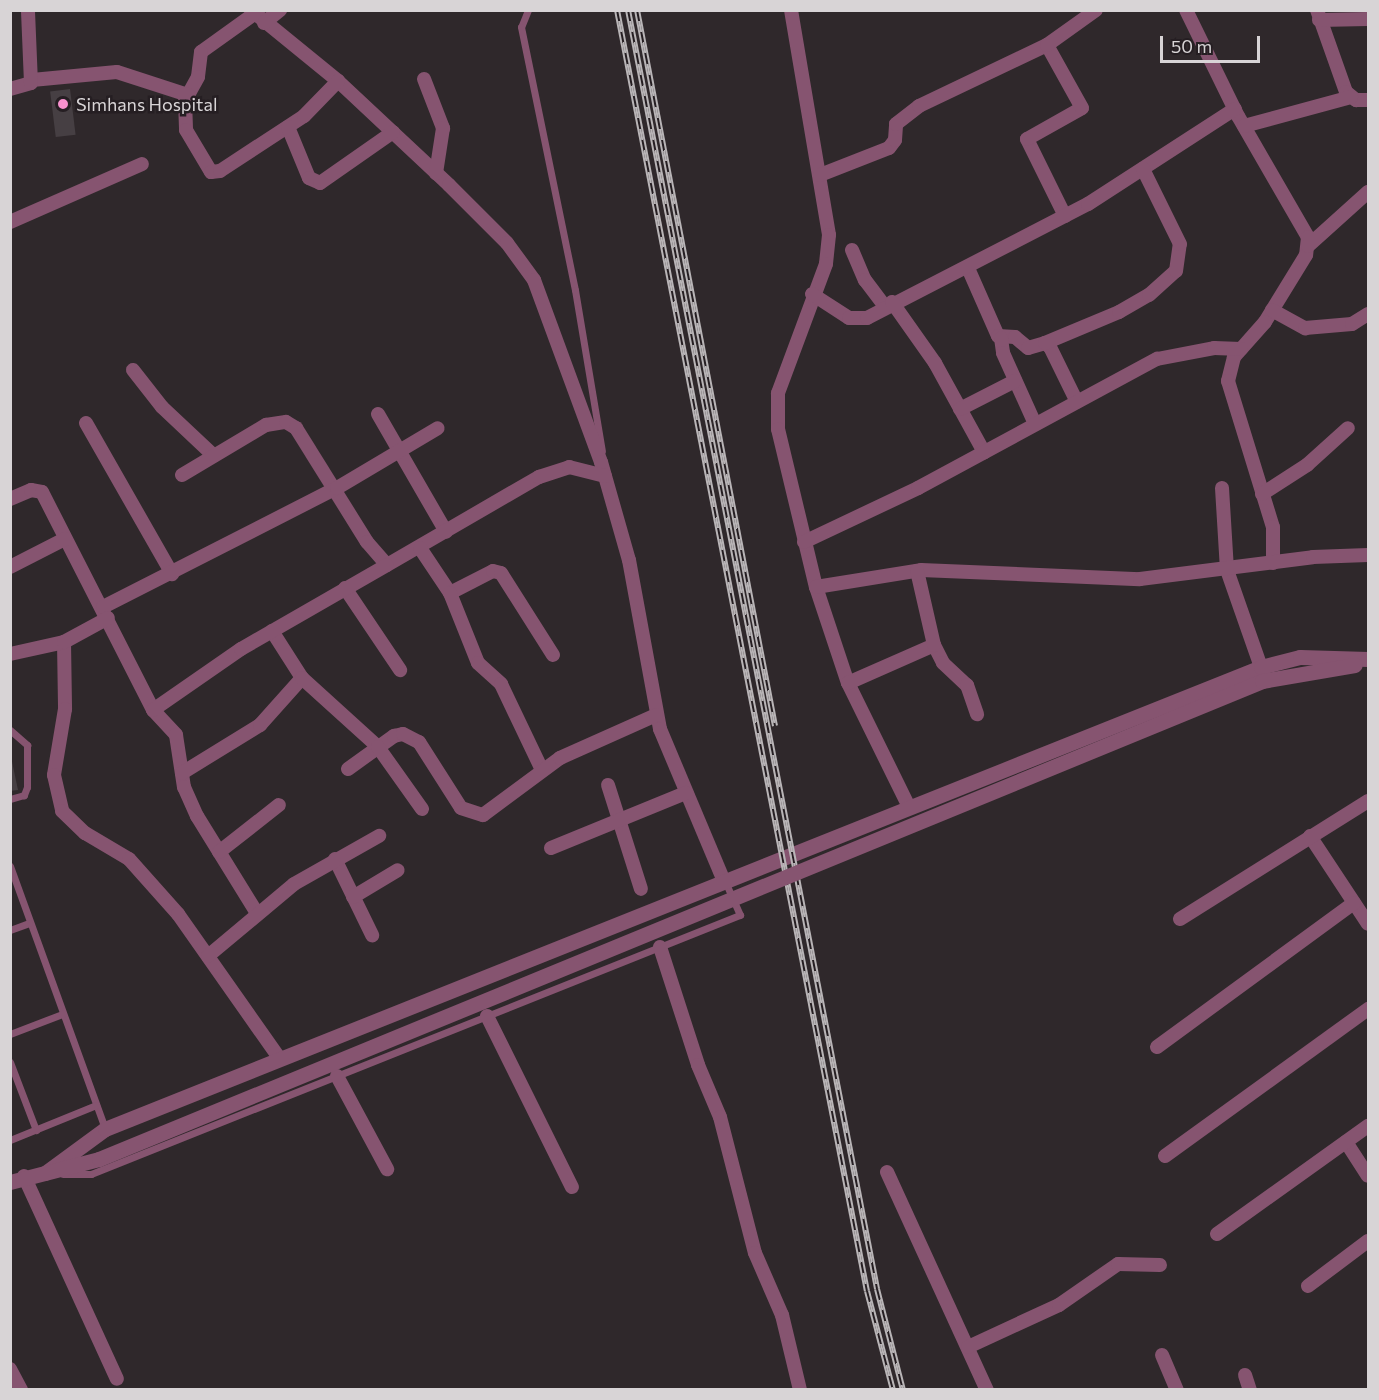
<!DOCTYPE html>
<style>
body{margin:0}
#map{position:relative;width:1379px;height:1400px;overflow:hidden;background:#2f282b;font-family:Commissioner,sans-serif}
div>[style]{position:absolute}
[style*='--x']{left:calc(var(--x)*1px);top:calc(var(--y)*1px);width:calc(var(--w)*1px);rotate:calc(var(--a)*1deg)}
.building>*{inset:0;background:#463f43;transform-origin:0 0}
.service>*{height:7px;margin:-3.5px;padding:0 3.5px;transform-origin:3.5px;border-radius:3.5px;background:#865470}
.minor>*{height:14px;margin:-7px;padding:0 7px;transform-origin:7px;border-radius:7px;background:#865470}
.tertiary>*{height:15px;margin:-7.5px;padding:0 7.5px;transform-origin:7.5px;border-radius:7.5px;background:#865470}
.rail>*{height:6px;margin-top:-3px;transform-origin:0;background:repeating-linear-gradient(90deg,#251e22 0 11px,#b9b5b7 0 22px);box-sizing:border-box;border-block:2px solid #b9b5b7}
.tertiary-bridge>*{height:15px;margin:-7.5px;padding:0 7.5px;transform-origin:7.5px;border-radius:7.5px;background:#865470}
.dots>*{width:16px;height:16px;translate:-50% -50%;box-sizing:border-box;border:3px solid #251e22;border-radius:50%}
span{translate:-50% -50%;white-space:nowrap;text-align:center;line-height:1.15;-webkit-text-stroke:5px #251e22;paint-order:stroke}
.poi-label{font-size:18px;color:#d8d4d6}
.left{translate:0 -50%;text-align:left}
.frame{position:absolute;inset:0;border:12px solid #d8d4d6;pointer-events:none}
.scale{position:absolute;left:1160px;top:36px;width:100px;height:27px;box-sizing:border-box;border:3px solid #d8d4d6;border-top:0;padding-left:8px;font-size:18px;line-height:21px;white-space:nowrap;color:#d8d4d6;-webkit-text-stroke:4px #251e22;paint-order:stroke}
</style>
<div id="map">
<div class="building">
<i style="left:70px;top:89px;width:46px;height:20px;rotate:83deg"></i>
<i style="clip-path:polygon(10px 752px,18px 790px,10px 791px)"></i>
</div>
<div class="service">
<i style="--x:528;--y:10;--w:18;--a:112"></i>
<i style="--x:521;--y:27;--w:268;--a:78.4"></i>
<i style="--x:575;--y:290;--w:163;--a:80.5"></i>
<i style="--x:10;--y:730;--w:23;--a:41"></i>
<i style="--x:27;--y:745;--w:42;--a:90"></i>
<i style="--x:27;--y:787;--w:9;--a:111"></i>
<i style="--x:24;--y:795;--w:15;--a:164"></i>
<i style="--x:10;--y:866;--w:280;--a:70.1"></i>
<i style="--x:10;--y:930;--w:20;--a:-20"></i>
<i style="--x:10;--y:1034;--w:56;--a:-21"></i>
<i style="--x:10;--y:1062;--w:73;--a:69.1"></i>
<i style="--x:10;--y:1140;--w:93;--a:-22.1"></i>
<i style="--x:63;--y:1174;--w:28;--a:0"></i>
<i style="--x:91;--y:1174;--w:699;--a:-21.76"></i>
<i style="--x:740;--y:915;--w:36;--a:-114"></i>
</div>
<div class="minor">
<i style="--x:251;--y:10;--w:112;--a:39.2"></i>
<i style="--x:338;--y:81;--w:152;--a:43.1"></i>
<i style="--x:449;--y:185;--w:82;--a:45"></i>
<i style="--x:507;--y:243;--w:46;--a:53.9"></i>
<i style="--x:534;--y:280;--w:194;--a:69.8"></i>
<i style="--x:601;--y:462;--w:102;--a:74.1"></i>
<i style="--x:629;--y:560;--w:172;--a:79.6"></i>
<i style="--x:660;--y:729;--w:163;--a:67.2"></i>
<i style="--x:791;--y:10;--w:228;--a:80.4"></i>
<i style="--x:829;--y:235;--w:29;--a:96"></i>
<i style="--x:826;--y:264;--w:138;--a:110.4"></i>
<i style="--x:778;--y:393;--w:36;--a:90"></i>
<i style="--x:778;--y:429;--w:163;--a:76.5"></i>
<i style="--x:816;--y:587;--w:101;--a:71.6"></i>
<i style="--x:848;--y:683;--w:136;--a:63.8"></i>
<i style="--x:1186;--y:10;--w:118;--a:63.9"></i>
<i style="--x:1238;--y:116;--w:140;--a:60"></i>
<i style="--x:1308;--y:237;--w:18;--a:96"></i>
<i style="--x:1306;--y:255;--w:79;--a:121.5"></i>
<i style="--x:1265;--y:322;--w:47;--a:131.5"></i>
<i style="--x:1234;--y:357;--w:25;--a:104"></i>
<i style="--x:1228;--y:381;--w:153;--a:72.9"></i>
<i style="--x:1273;--y:527;--w:36;--a:90"></i>
<i style="--x:1317;--y:10;--w:87;--a:70.5"></i>
<i style="--x:1346;--y:92;--w:13;--a:39"></i>
<i style="--x:1356;--y:100;--w:12;--a:0"></i>
<i style="--x:254;--y:14;--w:65;--a:144.4"></i>
<i style="--x:201;--y:52;--w:25;--a:97"></i>
<i style="--x:198;--y:77;--w:26;--a:119"></i>
<i style="--x:185;--y:100;--w:30;--a:88"></i>
<i style="--x:186;--y:130;--w:49;--a:59.2"></i>
<i style="--x:211;--y:172;--w:9;--a:-6"></i>
<i style="--x:220;--y:171;--w:100;--a:-33.2"></i>
<i style="--x:304;--y:116;--w:49;--a:-45.8"></i>
<i style="--x:1319;--y:20;--w:49;--a:-1.2"></i>
<i style="--x:264;--y:23;--w:21;--a:-39"></i>
<i style="--x:424;--y:79;--w:53;--a:68.8"></i>
<i style="--x:443;--y:128;--w:46;--a:98.8"></i>
<i style="--x:32;--y:80;--w:85;--a:-5.4"></i>
<i style="--x:117;--y:72;--w:75;--a:17.9"></i>
<i style="--x:10;--y:89;--w:22;--a:-16"></i>
<i style="--x:31;--y:83;--w:73;--a:-92.4"></i>
<i style="--x:1244;--y:126;--w:111;--a:-15.2"></i>
<i style="--x:288;--y:127;--w:55;--a:67.6"></i>
<i style="--x:309;--y:178;--w:12;--a:24"></i>
<i style="--x:320;--y:183;--w:89;--a:-34.9"></i>
<i style="--x:820;--y:175;--w:74;--a:-21.4"></i>
<i style="--x:889;--y:148;--w:10;--a:-53"></i>
<i style="--x:895;--y:140;--w:16;--a:-86"></i>
<i style="--x:896;--y:124;--w:29;--a:-38"></i>
<i style="--x:919;--y:106;--w:142;--a:-25.5"></i>
<i style="--x:1065;--y:216;--w:86;--a:-116.3"></i>
<i style="--x:1027;--y:139;--w:63;--a:-29.4"></i>
<i style="--x:1082;--y:108;--w:72;--a:-119.1"></i>
<i style="--x:1047;--y:45;--w:60;--a:-35.5"></i>
<i style="--x:10;--y:222;--w:144;--a:-23.7"></i>
<i style="--x:1308;--y:246;--w:81;--a:-42"></i>
<i style="--x:852;--y:250;--w:33;--a:67"></i>
<i style="--x:865;--y:280;--w:34;--a:53"></i>
<i style="--x:968;--y:268;--w:74;--a:66.2"></i>
<i style="--x:998;--y:336;--w:17;--a:3"></i>
<i style="--x:1015;--y:337;--w:17;--a:40"></i>
<i style="--x:1028;--y:348;--w:18;--a:-16"></i>
<i style="--x:1045;--y:343;--w:6;--a:39"></i>
<i style="--x:1050;--y:347;--w:61;--a:63.9"></i>
<i style="--x:812;--y:294;--w:44;--a:33"></i>
<i style="--x:849;--y:318;--w:18;--a:0"></i>
<i style="--x:867;--y:318;--w:249;--a:-27.3"></i>
<i style="--x:1088;--y:204;--w:175;--a:-32.9"></i>
<i style="--x:892;--y:302;--w:75;--a:54.8"></i>
<i style="--x:935;--y:363;--w:102;--a:61.2"></i>
<i style="--x:1272;--y:310;--w:38;--a:29"></i>
<i style="--x:1305;--y:328;--w:47;--a:-4.9"></i>
<i style="--x:1352;--y:324;--w:19;--a:-32"></i>
<i style="--x:1001;--y:338;--w:15;--a:82"></i>
<i style="--x:1003;--y:353;--w:78;--a:65.7"></i>
<i style="--x:1045;--y:343;--w:80;--a:-22.7"></i>
<i style="--x:1119;--y:312;--w:34;--a:-30"></i>
<i style="--x:1149;--y:295;--w:36;--a:-42"></i>
<i style="--x:1176;--y:271;--w:27;--a:-82"></i>
<i style="--x:1180;--y:244;--w:84;--a:-116.3"></i>
<i style="--x:133;--y:370;--w:47;--a:51.9"></i>
<i style="--x:162;--y:407;--w:71;--a:43.3"></i>
<i style="--x:960;--y:409;--w:62;--a:-27"></i>
<i style="--x:378;--y:414;--w:136;--a:60"></i>
<i style="--x:86;--y:423;--w:174;--a:60.3"></i>
<i style="--x:182;--y:475;--w:98;--a:-30.8"></i>
<i style="--x:266;--y:425;--w:20;--a:-9"></i>
<i style="--x:286;--y:422;--w:12;--a:31"></i>
<i style="--x:296;--y:428;--w:134;--a:58.1"></i>
<i style="--x:367;--y:542;--w:30;--a:49"></i>
<i style="--x:387;--y:565;--w:176;--a:-30.1"></i>
<i style="--x:539;--y:477;--w:32;--a:-18"></i>
<i style="--x:569;--y:467;--w:37;--a:14"></i>
<i style="--x:1222;--y:488;--w:82;--a:86.5"></i>
<i style="--x:1227;--y:570;--w:103;--a:70.7"></i>
<i style="--x:1262;--y:494;--w:54;--a:-32.8"></i>
<i style="--x:1307;--y:465;--w:55;--a:-42.1"></i>
<i style="--x:10;--y:499;--w:23;--a:-23"></i>
<i style="--x:31;--y:490;--w:11;--a:10"></i>
<i style="--x:42;--y:492;--w:245;--a:63"></i>
<i style="--x:153;--y:710;--w:34;--a:47"></i>
<i style="--x:176;--y:735;--w:53;--a:81.3"></i>
<i style="--x:184;--y:787;--w:32;--a:66"></i>
<i style="--x:197;--y:816;--w:114;--a:58.3"></i>
<i style="--x:804;--y:542;--w:126;--a:-25.3"></i>
<i style="--x:918;--y:488;--w:272;--a:-28.4"></i>
<i style="--x:1157;--y:359;--w:58;--a:-10.9"></i>
<i style="--x:1214;--y:348;--w:27;--a:2"></i>
<i style="--x:420;--y:548;--w:54;--a:56.3"></i>
<i style="--x:450;--y:593;--w:48;--a:-27.1"></i>
<i style="--x:493;--y:571;--w:8;--a:14"></i>
<i style="--x:501;--y:573;--w:97;--a:57.6"></i>
<i style="--x:10;--y:567;--w:62;--a:-27"></i>
<i style="--x:816;--y:587;--w:106;--a:-9.2"></i>
<i style="--x:921;--y:570;--w:219;--a:2.4"></i>
<i style="--x:1140;--y:579;--w:174;--a:-7.2"></i>
<i style="--x:1313;--y:557;--w:55;--a:-2.1"></i>
<i style="--x:345;--y:588;--w:99;--a:56.1"></i>
<i style="--x:450;--y:593;--w:75;--a:68.2"></i>
<i style="--x:478;--y:663;--w:31;--a:42"></i>
<i style="--x:501;--y:684;--w:95;--a:64.5"></i>
<i style="--x:103;--y:607;--w:263;--a:-27"></i>
<i style="--x:337;--y:488;--w:117;--a:-30.7"></i>
<i style="--x:272;--y:631;--w:56;--a:57.4"></i>
<i style="--x:64;--y:642;--w:67;--a:89.1"></i>
<i style="--x:65;--y:709;--w:67;--a:99.5"></i>
<i style="--x:54;--y:775;--w:37;--a:77"></i>
<i style="--x:62;--y:811;--w:32;--a:44"></i>
<i style="--x:85;--y:833;--w:51;--a:30.6"></i>
<i style="--x:129;--y:859;--w:74;--a:48.3"></i>
<i style="--x:178;--y:914;--w:177;--a:54.9"></i>
<i style="--x:934;--y:645;--w:20;--a:63"></i>
<i style="--x:943;--y:663;--w:33;--a:43"></i>
<i style="--x:967;--y:685;--w:31;--a:71"></i>
<i style="--x:10;--y:654;--w:55;--a:-12.5"></i>
<i style="--x:64;--y:642;--w:50;--a:-28.6"></i>
<i style="--x:848;--y:683;--w:94;--a:-23.8"></i>
<i style="--x:934;--y:645;--w:76;--a:-102.9"></i>
<i style="--x:153;--y:710;--w:107;--a:-34.7"></i>
<i style="--x:241;--y:649;--w:168;--a:-29.9"></i>
<i style="--x:348;--y:769;--w:57;--a:-35.7"></i>
<i style="--x:394;--y:736;--w:9;--a:-13"></i>
<i style="--x:403;--y:734;--w:18;--a:27"></i>
<i style="--x:419;--y:742;--w:78;--a:57.5"></i>
<i style="--x:461;--y:808;--w:23;--a:18"></i>
<i style="--x:483;--y:815;--w:96;--a:-36.5"></i>
<i style="--x:560;--y:758;--w:105;--a:-24.1"></i>
<i style="--x:182;--y:773;--w:92;--a:-31.6"></i>
<i style="--x:260;--y:725;--w:63;--a:-48.2"></i>
<i style="--x:302;--y:678;--w:103;--a:42.2"></i>
<i style="--x:378;--y:747;--w:76;--a:54.6"></i>
<i style="--x:608;--y:785;--w:109;--a:72.4"></i>
<i style="--x:1310;--y:836;--w:105;--a:56.6"></i>
<i style="--x:551;--y:848;--w:146;--a:-22.2"></i>
<i style="--x:219;--y:852;--w:76;--a:-38.1"></i>
<i style="--x:335;--y:859;--w:85;--a:64"></i>
<i style="--x:353;--y:897;--w:52;--a:-31"></i>
<i style="--x:1180;--y:919;--w:222;--a:-32.1"></i>
<i style="--x:660;--y:947;--w:124;--a:72.1"></i>
<i style="--x:698;--y:1065;--w:56;--a:67.1"></i>
<i style="--x:720;--y:1117;--w:140;--a:75.6"></i>
<i style="--x:755;--y:1253;--w:68;--a:66.5"></i>
<i style="--x:782;--y:1315;--w:77;--a:76.5"></i>
<i style="--x:208;--y:956;--w:112;--a:-39.9"></i>
<i style="--x:294;--y:884;--w:98;--a:-29.5"></i>
<i style="--x:487;--y:1016;--w:191;--a:63.6"></i>
<i style="--x:1157;--y:1047;--w:244;--a:-36.2"></i>
<i style="--x:337;--y:1076;--w:106;--a:61.7"></i>
<i style="--x:1346;--y:1142;--w:40;--a:57.1"></i>
<i style="--x:1165;--y:1156;--w:251;--a:-35.9"></i>
<i style="--x:887;--y:1172;--w:240;--a:65.4"></i>
<i style="--x:24;--y:1176;--w:223;--a:65.4"></i>
<i style="--x:1217;--y:1234;--w:186;--a:-35.6"></i>
<i style="--x:1308;--y:1286;--w:75;--a:-36.9"></i>
<i style="--x:968;--y:1347;--w:100;--a:-24.8"></i>
<i style="--x:1059;--y:1305;--w:72;--a:-34.8"></i>
<i style="--x:1118;--y:1264;--w:42;--a:1.4"></i>
<i style="--x:1162;--y:1355;--w:38;--a:67"></i>
<i style="--x:10;--y:1369;--w:24;--a:62"></i>
<i style="--x:1245;--y:1375;--w:16;--a:72"></i>
</div>
<div class="tertiary">
<i style="--x:45;--y:1173;--w:74;--a:-36.3"></i>
<i style="--x:105;--y:1129;--w:1245;--a:-21.78"></i>
<i style="--x:1261;--y:667;--w:40;--a:-14.4"></i>
<i style="--x:1300;--y:657;--w:68;--a:1.7"></i>
<i style="--x:10;--y:1182;--w:92;--a:-14.5"></i>
</div>
<div class="rail">
<i style="--x:617;--y:10;--w:1305;--a:78.96"></i>
<i style="--x:867;--y:1291;--w:102;--a:75.3"></i>
<i style="--x:628;--y:10;--w:1303;--a:78.98"></i>
<i style="--x:877;--y:1289;--w:104;--a:75.6"></i>
<i style="--x:637;--y:10;--w:729;--a:79.09"></i>
</div>
<div class="tertiary-bridge">
<i style="--x:99;--y:1159;--w:1257;--a:-22.34"></i>
<i style="--x:1262;--y:681;--w:94;--a:-9.8"></i>
</div>
<div class="dots">
<i style="left:63px;top:104px;background:#f790cd"></i>
</div>
<div class="poi-label">
<span class="left" style="left:76px;top:104px">Simhans Hospital</span>
</div>
<div class="frame"></div>
<div class="scale">50 m</div>
</div>
